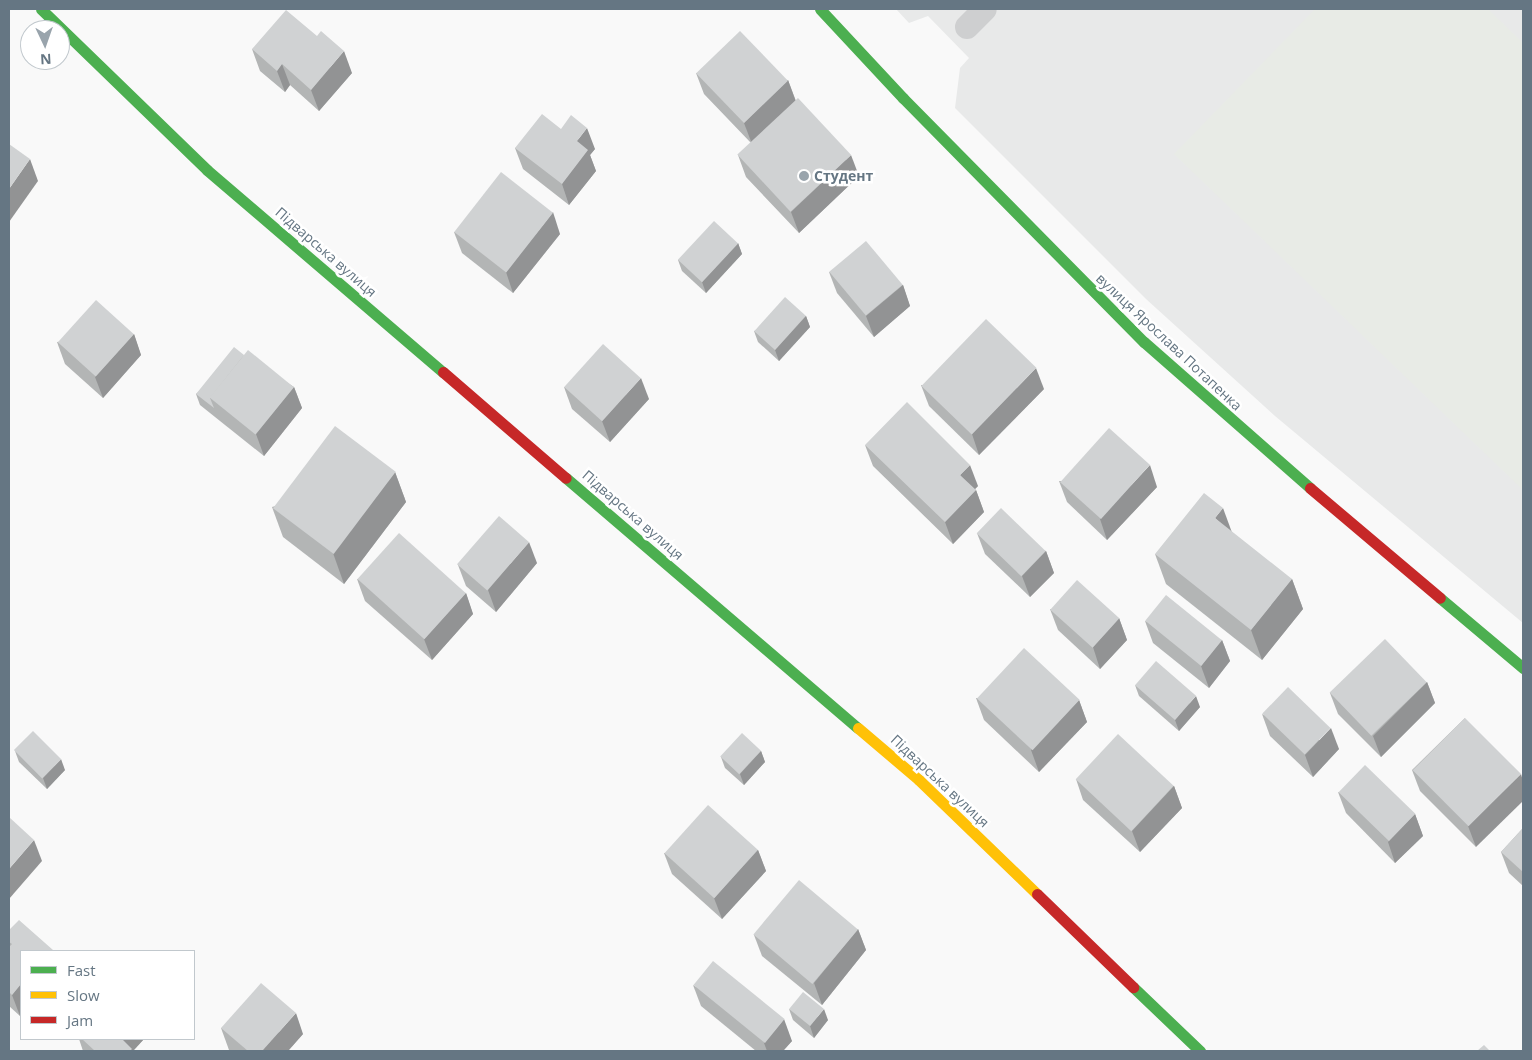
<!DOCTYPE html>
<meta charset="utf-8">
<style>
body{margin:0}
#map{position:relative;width:1532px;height:1060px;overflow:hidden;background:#f9f9f9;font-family:"Open Sans",sans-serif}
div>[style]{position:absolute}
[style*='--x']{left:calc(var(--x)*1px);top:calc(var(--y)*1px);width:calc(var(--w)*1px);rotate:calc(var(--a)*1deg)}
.built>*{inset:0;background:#e8e9e9}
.green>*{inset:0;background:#e8ebe6}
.lane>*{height:24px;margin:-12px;padding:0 12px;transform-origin:12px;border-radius:12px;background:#cecfd0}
.fast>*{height:11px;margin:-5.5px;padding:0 5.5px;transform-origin:5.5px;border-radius:5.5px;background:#4caf50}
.slow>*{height:11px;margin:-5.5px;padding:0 5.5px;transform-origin:5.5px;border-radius:5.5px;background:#ffc107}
.jam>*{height:11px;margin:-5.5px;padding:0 5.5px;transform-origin:5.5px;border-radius:5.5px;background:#c62828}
.wall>*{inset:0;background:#b3b5b5}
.shaded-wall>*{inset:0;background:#929394}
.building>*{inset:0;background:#d0d2d3;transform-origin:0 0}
.dots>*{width:14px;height:14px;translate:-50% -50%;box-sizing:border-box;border:2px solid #fff;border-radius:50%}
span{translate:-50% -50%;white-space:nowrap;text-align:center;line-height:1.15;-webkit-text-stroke:5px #fff;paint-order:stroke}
.poi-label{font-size:14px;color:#657683;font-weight:700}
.left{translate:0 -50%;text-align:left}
.street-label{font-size:14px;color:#657683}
.frame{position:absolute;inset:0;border:10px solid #657683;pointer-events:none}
.legend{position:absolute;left:20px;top:950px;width:175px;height:90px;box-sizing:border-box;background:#fff;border:1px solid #c1c8cd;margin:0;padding:6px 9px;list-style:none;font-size:15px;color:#657683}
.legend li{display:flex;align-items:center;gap:10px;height:25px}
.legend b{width:25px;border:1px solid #c1c8cd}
.north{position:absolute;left:20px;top:20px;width:50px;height:50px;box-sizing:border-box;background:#fff;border:1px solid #c1c8cd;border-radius:50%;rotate:177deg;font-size:14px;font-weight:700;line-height:20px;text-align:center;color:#657683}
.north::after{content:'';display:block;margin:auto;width:18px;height:22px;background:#99a4ac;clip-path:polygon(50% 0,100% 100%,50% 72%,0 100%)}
</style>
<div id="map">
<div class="built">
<i style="clip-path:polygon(896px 9px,1523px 9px,1523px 623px,1275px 416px,1146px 299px,955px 108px,960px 68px,969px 58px,928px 16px,909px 23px)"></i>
</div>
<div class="green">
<i style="clip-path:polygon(1315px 9px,1488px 9px,1523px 43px,1523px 490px,1174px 154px)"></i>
</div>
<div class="lane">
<i style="--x:967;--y:27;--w:25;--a:-45"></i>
</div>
<div class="fast">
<i style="--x:41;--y:9;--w:231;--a:44.1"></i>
<i style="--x:207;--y:170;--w:311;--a:40.6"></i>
<i style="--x:820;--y:9;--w:122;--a:47"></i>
<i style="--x:903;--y:98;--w:343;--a:45.4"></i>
<i style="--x:1144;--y:342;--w:221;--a:41.3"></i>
<i style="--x:566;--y:478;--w:384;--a:40.6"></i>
<i style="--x:1440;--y:598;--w:109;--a:40.1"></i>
<i style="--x:1133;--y:987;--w:93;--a:43.7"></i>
</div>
<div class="slow">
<i style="--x:858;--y:728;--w:80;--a:40.4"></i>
<i style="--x:919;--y:780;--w:164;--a:44"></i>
</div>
<div class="jam">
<i style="--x:443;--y:372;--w:162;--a:40.8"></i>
<i style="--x:1310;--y:488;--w:170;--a:40.2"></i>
<i style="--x:1037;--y:894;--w:134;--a:44.1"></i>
</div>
<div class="wall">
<i style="clip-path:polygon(252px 49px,352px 73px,319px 111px,290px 85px,285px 92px,260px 71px)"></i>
<i style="clip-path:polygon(696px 73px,788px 80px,796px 101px,859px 176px,799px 233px,746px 177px,738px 155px,751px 143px,704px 94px)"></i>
<i style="clip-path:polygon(561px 129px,595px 149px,590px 155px,596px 171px,569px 205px,523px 169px,515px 148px)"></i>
<i style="clip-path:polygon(454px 232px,560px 234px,513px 293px,462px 253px)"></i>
<i style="clip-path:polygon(738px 243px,742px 254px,706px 293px,682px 271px,678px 260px)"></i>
<i style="clip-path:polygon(829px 272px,903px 285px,910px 306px,874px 337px,837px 293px)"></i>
<i style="clip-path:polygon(806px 316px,810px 327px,779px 361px,758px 342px,754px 331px)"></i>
<i style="clip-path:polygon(134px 334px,141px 355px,103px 398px,65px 364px,57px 342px)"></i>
<i style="clip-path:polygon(244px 355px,294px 387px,302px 408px,264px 456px,200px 405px,196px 394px)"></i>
<i style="clip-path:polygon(921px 385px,1044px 389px,979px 455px,929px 406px)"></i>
<i style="clip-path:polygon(564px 387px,649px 399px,610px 442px,572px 409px)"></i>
<i style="clip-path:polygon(865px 445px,978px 486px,975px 489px,976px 490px,984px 512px,953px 544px,873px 466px)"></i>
<i style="clip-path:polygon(395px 472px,406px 502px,344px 584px,283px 537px,272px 507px)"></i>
<i style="clip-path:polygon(1059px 481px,1157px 487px,1107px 540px,1067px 502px)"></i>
<i style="clip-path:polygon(977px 533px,1046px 551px,1054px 573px,1030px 597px,985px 554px)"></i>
<i style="clip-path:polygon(1155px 554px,1292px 579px,1303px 609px,1262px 660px,1166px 584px)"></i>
<i style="clip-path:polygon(537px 563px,496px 612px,466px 586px,458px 565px)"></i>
<i style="clip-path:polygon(357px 579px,466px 593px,473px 614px,432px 660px,365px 601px)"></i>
<i style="clip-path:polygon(1050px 609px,1119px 618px,1127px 640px,1100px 669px,1058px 630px)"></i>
<i style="clip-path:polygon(1145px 621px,1222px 640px,1230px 661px,1209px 688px,1153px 643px)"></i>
<i style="clip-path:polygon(1427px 682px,1435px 703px,1381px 757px,1338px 714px,1330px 693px)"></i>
<i style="clip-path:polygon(1135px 685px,1200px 707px,1179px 731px,1139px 696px)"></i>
<i style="clip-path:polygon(976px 698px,1079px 700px,1087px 722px,1039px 772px,984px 720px)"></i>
<i style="clip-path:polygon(1262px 714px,1339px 749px,1313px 777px,1270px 736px)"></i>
<i style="clip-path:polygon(1465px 718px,1476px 847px,1420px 791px,1412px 770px)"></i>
<i style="clip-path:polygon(15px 751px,65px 770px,47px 789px,19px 762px)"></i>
<i style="clip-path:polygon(761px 751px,765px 762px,744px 785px,725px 768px,721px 757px)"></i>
<i style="clip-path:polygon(1076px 779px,1174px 786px,1182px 808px,1140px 852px,1083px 800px)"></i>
<i style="clip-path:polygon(1338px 792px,1415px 814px,1423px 836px,1395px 863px,1346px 813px)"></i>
<i style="clip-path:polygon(1523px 828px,1523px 886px,1509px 873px,1501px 852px)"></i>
<i style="clip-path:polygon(758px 850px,766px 871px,722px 919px,672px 874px,664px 853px)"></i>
<i style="clip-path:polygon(858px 929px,866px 950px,822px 1005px,762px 956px,754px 935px)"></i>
<i style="clip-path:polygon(9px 930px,21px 951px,21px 1014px,20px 1016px,9px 1006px)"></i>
<i style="clip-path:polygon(693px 985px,792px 1041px,783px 1051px,756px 1051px,701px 1006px)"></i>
<i style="clip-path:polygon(789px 1009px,828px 1020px,814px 1038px,793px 1020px)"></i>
<i style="clip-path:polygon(221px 1028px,303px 1034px,288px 1051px,231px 1051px,229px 1050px)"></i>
<i style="clip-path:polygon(79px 1039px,144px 1039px,133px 1051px,83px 1051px)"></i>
</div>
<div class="shaded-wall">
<i style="clip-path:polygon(344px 51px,352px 73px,319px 111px,311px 90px)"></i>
<i style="clip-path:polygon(282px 64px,290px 85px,285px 92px,277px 71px)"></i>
<i style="clip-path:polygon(788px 80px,796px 102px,752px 144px,744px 123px)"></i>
<i style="clip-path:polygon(587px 128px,595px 149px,590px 155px,596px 171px,569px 205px,562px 184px,577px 141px)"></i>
<i style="clip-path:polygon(851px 155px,859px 176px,799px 233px,791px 212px)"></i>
<i style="clip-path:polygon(30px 159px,38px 181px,9px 222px,9px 189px)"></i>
<i style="clip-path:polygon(553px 212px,560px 234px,513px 293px,506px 272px)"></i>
<i style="clip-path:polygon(738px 243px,742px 254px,706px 293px,702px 282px)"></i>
<i style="clip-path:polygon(903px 285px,910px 306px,874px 337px,866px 316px)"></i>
<i style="clip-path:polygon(806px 316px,810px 327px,779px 361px,775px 350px)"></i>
<i style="clip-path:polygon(134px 334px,141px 355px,103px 398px,95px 377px)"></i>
<i style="clip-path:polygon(1036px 368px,1044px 389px,979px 455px,972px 434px)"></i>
<i style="clip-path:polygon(641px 378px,649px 399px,610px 442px,602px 421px)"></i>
<i style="clip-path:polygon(294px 387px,302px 408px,264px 456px,256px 434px)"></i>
<i style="clip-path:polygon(970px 465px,978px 486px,968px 496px,960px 475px)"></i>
<i style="clip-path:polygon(1150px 465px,1157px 487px,1107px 540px,1100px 519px)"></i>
<i style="clip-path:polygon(395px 472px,406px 502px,344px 584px,333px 553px)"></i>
<i style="clip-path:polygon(976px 490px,984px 512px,953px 544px,945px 522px)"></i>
<i style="clip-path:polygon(1223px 508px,1234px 538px,1215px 518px)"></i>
<i style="clip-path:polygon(529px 542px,537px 563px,496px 612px,488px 590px)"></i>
<i style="clip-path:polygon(1046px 551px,1054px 573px,1030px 597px,1022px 576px)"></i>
<i style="clip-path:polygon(1292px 579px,1303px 609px,1262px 660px,1251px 630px)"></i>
<i style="clip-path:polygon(466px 593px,473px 614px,432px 660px,424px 639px)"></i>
<i style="clip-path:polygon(1119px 618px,1127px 640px,1100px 669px,1093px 647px)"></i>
<i style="clip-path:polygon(1222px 640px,1230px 661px,1209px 688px,1201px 666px)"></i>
<i style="clip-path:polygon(1427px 682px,1435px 703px,1381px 757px,1373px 736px)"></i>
<i style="clip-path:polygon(1196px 696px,1200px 707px,1179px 731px,1175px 720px)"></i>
<i style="clip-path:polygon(1079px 700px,1087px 722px,1039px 772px,1031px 750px)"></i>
<i style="clip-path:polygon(1331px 728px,1339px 749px,1313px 777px,1305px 755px)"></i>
<i style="clip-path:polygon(761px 751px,765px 762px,744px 785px,740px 774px)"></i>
<i style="clip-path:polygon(61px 759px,65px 770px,47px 789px,43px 778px)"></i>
<i style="clip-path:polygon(1521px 774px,1523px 781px,1523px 801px,1476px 847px,1468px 826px)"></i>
<i style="clip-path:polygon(1174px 786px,1182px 808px,1140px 852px,1132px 831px)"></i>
<i style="clip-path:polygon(1415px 814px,1423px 836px,1395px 863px,1388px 842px)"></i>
<i style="clip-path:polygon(34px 840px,42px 861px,9px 899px,9px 869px)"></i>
<i style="clip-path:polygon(758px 850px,766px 871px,722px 919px,714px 898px)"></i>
<i style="clip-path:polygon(858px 929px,866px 950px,822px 1005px,814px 983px)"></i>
<i style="clip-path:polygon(21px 984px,21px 1014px,20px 1016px,12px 995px)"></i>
<i style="clip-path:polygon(824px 1009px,828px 1020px,814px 1038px,810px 1026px)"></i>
<i style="clip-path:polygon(296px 1013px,303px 1034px,288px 1051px,262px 1051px)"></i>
<i style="clip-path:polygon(784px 1019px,792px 1041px,783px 1051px,767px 1051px,764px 1043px)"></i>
<i style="clip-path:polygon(120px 1039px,144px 1039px,133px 1051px,125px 1051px)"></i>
</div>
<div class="building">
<i style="clip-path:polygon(286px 10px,317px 36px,321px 31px,344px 51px,311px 90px,282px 64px,277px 71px,252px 49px)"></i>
<i style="left:740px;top:31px;width:69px;height:61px;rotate:46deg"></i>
<i style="left:798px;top:98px;width:78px;height:83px;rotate:47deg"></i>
<i style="clip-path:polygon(542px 114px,561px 129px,571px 115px,587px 128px,577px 141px,588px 150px,562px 184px,515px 148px)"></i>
<i style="clip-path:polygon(9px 144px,30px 159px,9px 189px)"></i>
<i style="left:501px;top:172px;width:66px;height:76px;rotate:38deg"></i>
<i style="left:714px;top:221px;width:33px;height:53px;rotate:43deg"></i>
<i style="left:866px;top:241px;width:57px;height:48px;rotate:50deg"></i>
<i style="left:785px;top:297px;width:28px;height:46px;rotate:42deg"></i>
<i style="left:96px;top:300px;width:51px;height:57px;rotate:42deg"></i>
<i style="left:986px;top:319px;width:70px;height:93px;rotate:44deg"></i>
<i style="left:603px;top:344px;width:51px;height:58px;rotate:42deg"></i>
<i style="clip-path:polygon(234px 347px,244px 355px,210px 398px,214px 408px,196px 394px)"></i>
<i style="left:248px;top:350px;width:59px;height:61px;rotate:39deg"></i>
<i style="clip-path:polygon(907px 402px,970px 465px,960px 475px,976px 490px,945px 522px,865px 445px)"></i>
<i style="left:335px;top:426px;width:76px;height:103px;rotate:37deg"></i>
<i style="left:1109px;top:428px;width:55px;height:73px;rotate:42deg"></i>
<i style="clip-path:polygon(1204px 493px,1223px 508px,1215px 518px,1292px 579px,1251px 630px,1155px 554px)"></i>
<i style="left:1001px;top:508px;width:62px;height:35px;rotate:44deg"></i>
<i style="left:499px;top:516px;width:40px;height:64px;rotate:41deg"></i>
<i style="left:399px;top:533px;width:90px;height:62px;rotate:42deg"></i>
<i style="left:1077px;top:580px;width:57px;height:40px;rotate:42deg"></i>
<i style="left:1166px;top:595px;width:72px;height:33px;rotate:39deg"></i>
<i style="left:1385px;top:639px;width:60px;height:77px;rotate:46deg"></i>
<i style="left:1024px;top:648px;width:76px;height:69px;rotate:43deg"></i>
<i style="left:1156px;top:661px;width:53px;height:32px;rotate:41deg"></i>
<i style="left:1288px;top:687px;width:59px;height:37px;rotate:44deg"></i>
<i style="left:1465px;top:718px;width:79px;height:74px;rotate:45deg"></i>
<i style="left:33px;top:731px;width:40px;height:27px;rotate:45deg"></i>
<i style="left:742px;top:733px;width:26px;height:32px;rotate:43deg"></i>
<i style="left:1118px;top:734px;width:76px;height:62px;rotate:43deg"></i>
<i style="left:1365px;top:765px;width:70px;height:38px;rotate:44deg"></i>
<i style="left:708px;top:805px;width:67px;height:65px;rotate:42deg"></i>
<i style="clip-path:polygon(9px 817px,34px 840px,9px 869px)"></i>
<i style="clip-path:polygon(1523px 828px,1523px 872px,1501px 852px)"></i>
<i style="left:799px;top:880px;width:77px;height:71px;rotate:40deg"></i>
<i style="clip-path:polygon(19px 920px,53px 950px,52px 951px,21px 951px,21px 984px,12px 995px,9px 992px,9px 947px,12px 944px,9px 942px,9px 930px)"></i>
<i style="left:713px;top:961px;width:92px;height:31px;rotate:39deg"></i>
<i style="clip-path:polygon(261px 983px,296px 1013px,262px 1051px,248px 1051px,221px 1028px)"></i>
<i style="left:803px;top:992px;width:27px;height:22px;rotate:39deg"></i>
<i style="clip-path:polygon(82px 1039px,122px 1039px,132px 1049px,130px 1051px,95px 1051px)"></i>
<i style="clip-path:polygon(1484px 1045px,1490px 1051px,1477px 1051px)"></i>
</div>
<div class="dots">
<i style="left:804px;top:176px;background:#99a4ac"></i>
</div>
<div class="poi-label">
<span class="left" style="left:814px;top:176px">Студент</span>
</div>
<div class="street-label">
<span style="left:326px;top:252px;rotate:41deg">Підварська вулиця</span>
<span style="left:1169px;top:342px;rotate:43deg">вулиця Ярослава Потапенка</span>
<span style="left:633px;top:515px;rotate:41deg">Підварська вулиця</span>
<span style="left:940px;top:781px;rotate:43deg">Підварська вулиця</span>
</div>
<div class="frame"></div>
<ul class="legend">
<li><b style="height:6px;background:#4caf50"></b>Fast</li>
<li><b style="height:6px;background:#ffc107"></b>Slow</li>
<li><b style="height:6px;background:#c62828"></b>Jam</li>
</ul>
<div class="north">N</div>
</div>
